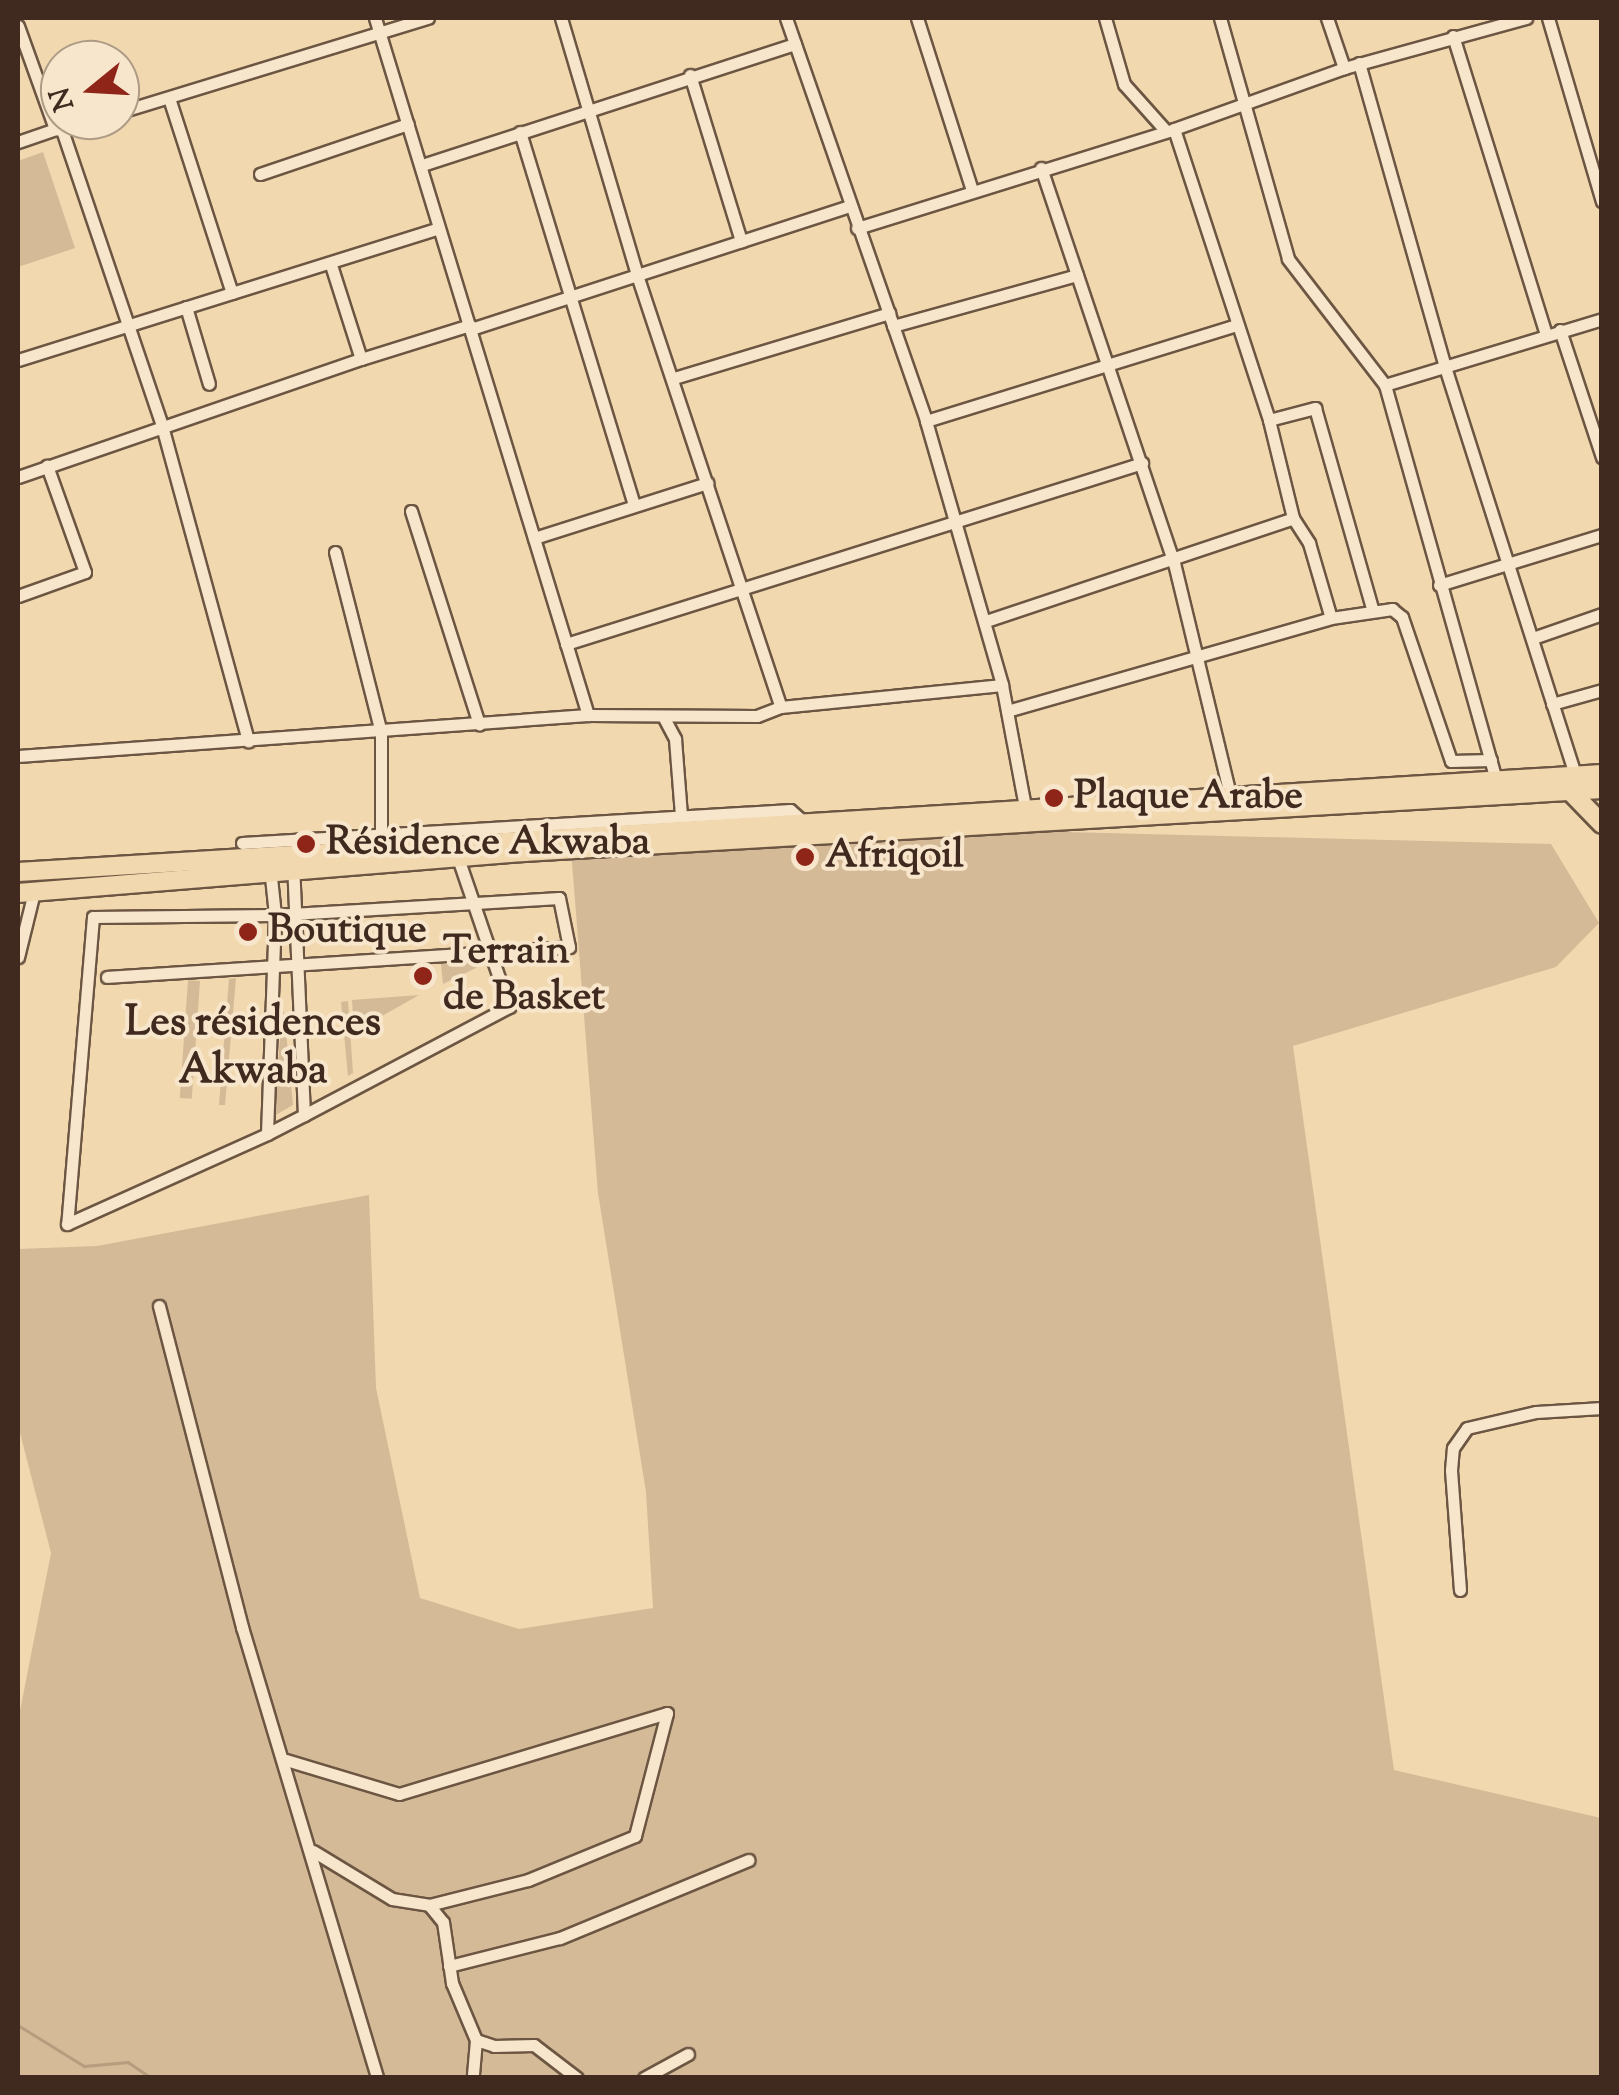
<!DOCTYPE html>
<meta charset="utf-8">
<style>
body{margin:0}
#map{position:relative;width:1619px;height:2095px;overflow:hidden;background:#f2d8af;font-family:"Sorts Mill Goudy",serif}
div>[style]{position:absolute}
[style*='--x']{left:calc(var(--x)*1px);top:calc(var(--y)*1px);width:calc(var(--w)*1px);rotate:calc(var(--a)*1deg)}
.green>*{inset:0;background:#d4ba97;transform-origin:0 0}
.round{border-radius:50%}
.stream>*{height:2.5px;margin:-1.25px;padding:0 1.25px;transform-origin:1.25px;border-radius:1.25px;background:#b59d7e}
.roads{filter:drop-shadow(2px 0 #6c5643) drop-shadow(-2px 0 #6c5643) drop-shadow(0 2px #6c5643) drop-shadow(0 -2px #6c5643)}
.minor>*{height:11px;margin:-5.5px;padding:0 5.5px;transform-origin:5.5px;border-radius:5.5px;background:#f7e6cb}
.primary>*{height:18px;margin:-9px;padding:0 9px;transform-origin:9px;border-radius:9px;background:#f2d8af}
.dots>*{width:28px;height:28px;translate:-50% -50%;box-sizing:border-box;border:5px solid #f7e6cb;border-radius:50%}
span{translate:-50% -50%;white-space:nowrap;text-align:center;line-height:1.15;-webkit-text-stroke:8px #f7e6cb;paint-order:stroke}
.poi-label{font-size:40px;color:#402a1f;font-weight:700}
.left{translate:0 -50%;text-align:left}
.neighbourhood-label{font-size:42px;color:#402a1f;font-weight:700}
.frame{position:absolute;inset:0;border:20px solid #402a1f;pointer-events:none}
.north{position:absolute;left:40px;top:40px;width:100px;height:100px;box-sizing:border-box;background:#f7e6cb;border:2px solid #ae9b86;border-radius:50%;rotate:252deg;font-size:28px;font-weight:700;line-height:40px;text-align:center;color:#402a1f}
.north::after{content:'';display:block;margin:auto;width:35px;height:45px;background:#8f2418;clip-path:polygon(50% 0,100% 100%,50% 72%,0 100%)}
</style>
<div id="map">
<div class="green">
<i style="clip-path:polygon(43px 152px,75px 248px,18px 267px,18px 161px)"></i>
<i style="clip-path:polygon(981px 830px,1551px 844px,1599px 923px,1556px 967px,1293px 1046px,1394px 1770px,1601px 1818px,1601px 2077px,18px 2077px,18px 1721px,51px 1553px,18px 1425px,18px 1249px,97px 1246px,369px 1195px,376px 1388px,420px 1598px,519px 1629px,653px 1608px,646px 1492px,598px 1193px,571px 850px)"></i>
<i style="clip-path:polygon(479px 962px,480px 966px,443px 984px,441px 964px)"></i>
<i class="round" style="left:409px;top:962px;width:28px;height:28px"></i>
<i style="clip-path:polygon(236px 978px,225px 1105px,219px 1105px,229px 979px)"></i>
<i style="left:200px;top:981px;width:118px;height:12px;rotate:94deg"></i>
<i style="clip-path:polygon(419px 995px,354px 1032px,352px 1000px)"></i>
<i style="clip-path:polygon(348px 1001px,353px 1073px,348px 1076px,341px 1002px)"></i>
<i style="clip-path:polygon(284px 1011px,293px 1105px,274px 1116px,282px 1013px)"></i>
</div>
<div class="stream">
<i style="--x:18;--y:2025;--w:78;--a:31.8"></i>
<i style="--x:84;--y:2066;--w:44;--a:-5.2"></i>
<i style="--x:128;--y:2062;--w:29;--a:34"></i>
</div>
<div class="roads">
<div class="minor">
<i style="--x:375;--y:18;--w:729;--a:73.01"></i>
<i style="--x:561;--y:18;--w:268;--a:73.5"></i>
<i style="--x:637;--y:275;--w:455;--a:71.6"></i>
<i style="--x:786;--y:18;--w:427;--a:70.8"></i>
<i style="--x:926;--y:421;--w:275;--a:73.9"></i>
<i style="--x:1002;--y:685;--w:124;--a:79.3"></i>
<i style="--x:917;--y:18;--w:181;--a:72.3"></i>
<i style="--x:1105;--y:18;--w:69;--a:73.9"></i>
<i style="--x:1124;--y:84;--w:63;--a:48.2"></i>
<i style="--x:1220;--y:18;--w:250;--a:74.2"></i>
<i style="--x:1288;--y:259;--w:159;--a:52.4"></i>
<i style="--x:1385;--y:385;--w:410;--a:74.3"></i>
<i style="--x:1327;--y:18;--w:53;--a:71.2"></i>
<i style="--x:1548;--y:18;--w:191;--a:73.6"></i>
<i style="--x:18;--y:26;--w:109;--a:70.2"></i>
<i style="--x:55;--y:129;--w:7;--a:8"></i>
<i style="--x:62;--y:130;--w:312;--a:71.3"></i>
<i style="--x:162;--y:426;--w:327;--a:74.7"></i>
<i style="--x:1453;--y:36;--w:312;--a:72.7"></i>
<i style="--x:1359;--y:63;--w:316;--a:74.2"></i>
<i style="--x:1445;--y:367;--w:428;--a:72.3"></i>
<i style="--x:690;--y:75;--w:174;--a:72.9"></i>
<i style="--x:169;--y:98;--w:205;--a:72.1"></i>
<i style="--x:120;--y:112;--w:322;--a:-17"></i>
<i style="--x:1174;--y:129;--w:306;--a:71.9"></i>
<i style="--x:1269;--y:420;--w:101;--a:76.2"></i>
<i style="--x:1293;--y:518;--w:30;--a:57"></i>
<i style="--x:1309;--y:543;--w:78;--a:73.7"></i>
<i style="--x:62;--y:130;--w:34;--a:-17"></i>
<i style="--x:520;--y:132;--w:390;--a:73"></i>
<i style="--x:18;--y:142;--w:39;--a:-19"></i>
<i style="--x:422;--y:165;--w:392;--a:-18"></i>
<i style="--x:1041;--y:168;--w:417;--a:71.4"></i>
<i style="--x:1174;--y:563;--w:238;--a:76.4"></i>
<i style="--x:260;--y:174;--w:156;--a:-18.7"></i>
<i style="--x:857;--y:228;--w:332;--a:-17.3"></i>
<i style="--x:1174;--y:129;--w:181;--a:-19.7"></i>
<i style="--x:1344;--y:68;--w:189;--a:-15.4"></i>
<i style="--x:186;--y:307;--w:80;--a:73.4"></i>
<i style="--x:893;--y:326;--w:191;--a:-15.5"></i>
<i style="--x:471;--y:329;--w:398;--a:-18"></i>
<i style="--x:1560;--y:330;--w:134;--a:71.7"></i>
<i style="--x:361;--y:359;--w:114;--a:-17.3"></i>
<i style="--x:18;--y:360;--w:439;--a:-17.4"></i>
<i style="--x:674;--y:378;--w:225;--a:-16.8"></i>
<i style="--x:1385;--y:385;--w:227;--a:-16.9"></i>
<i style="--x:1269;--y:420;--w:48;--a:-14.6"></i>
<i style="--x:1315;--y:408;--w:208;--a:74.1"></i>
<i style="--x:926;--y:421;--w:325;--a:-17.2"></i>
<i style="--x:18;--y:477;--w:363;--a:-19"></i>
<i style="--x:361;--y:359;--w:99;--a:-107.7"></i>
<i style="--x:411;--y:511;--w:224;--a:72.3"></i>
<i style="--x:534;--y:538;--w:182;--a:-17.6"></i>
<i style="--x:335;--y:552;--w:186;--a:75.7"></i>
<i style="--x:381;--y:732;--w:104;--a:90"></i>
<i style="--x:1439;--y:585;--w:170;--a:-17.1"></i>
<i style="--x:18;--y:596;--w:71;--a:-19.7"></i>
<i style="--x:85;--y:572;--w:113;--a:-109.7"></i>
<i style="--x:986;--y:621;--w:324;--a:-18.5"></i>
<i style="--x:1533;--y:638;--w:73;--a:-19.2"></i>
<i style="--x:566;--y:644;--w:604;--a:-17.44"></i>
<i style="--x:1552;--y:704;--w:52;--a:-15.6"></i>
<i style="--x:1007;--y:711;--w:337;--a:-16"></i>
<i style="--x:1331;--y:618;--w:62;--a:-8.4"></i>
<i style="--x:1392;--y:609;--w:13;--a:39"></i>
<i style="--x:1402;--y:617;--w:152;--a:71.2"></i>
<i style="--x:1451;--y:761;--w:40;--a:-1.4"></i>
<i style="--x:664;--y:718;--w:24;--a:62"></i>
<i style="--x:675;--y:739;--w:76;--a:85.5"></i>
<i style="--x:18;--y:756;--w:571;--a:-4.11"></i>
<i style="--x:588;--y:715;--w:169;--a:0.3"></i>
<i style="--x:757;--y:716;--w:26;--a:-21"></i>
<i style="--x:781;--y:707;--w:222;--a:-5.7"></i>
<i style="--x:242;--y:843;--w:549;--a:-3.45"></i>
<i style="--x:790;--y:810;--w:21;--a:41"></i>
<i style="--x:270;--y:868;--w:47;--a:83.9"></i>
<i style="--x:275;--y:915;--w:219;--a:92.1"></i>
<i style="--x:267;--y:1134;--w:42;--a:-27.2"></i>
<i style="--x:304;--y:1115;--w:247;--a:-92.5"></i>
<i style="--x:18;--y:957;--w:67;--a:-76.2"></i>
<i style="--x:107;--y:977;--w:463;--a:-3.7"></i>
<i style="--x:569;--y:947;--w:50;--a:-101.5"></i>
<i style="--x:559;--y:898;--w:285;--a:176.6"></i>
<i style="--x:275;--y:915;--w:182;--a:179.4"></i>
<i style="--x:93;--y:917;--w:308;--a:94.8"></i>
<i style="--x:67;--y:1224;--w:219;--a:-24.2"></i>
<i style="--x:304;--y:1115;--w:232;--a:-27.8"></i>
<i style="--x:509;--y:1007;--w:154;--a:-108.9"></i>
<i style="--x:159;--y:1306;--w:332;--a:75.5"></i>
<i style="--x:242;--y:1627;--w:471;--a:73.3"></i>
<i style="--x:1460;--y:1590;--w:120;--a:-94.3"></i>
<i style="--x:1451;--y:1470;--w:22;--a:-85"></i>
<i style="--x:1453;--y:1448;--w:24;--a:-55"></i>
<i style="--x:1467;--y:1428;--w:71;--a:-13.1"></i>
<i style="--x:1536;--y:1412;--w:66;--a:-3.5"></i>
<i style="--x:286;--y:1760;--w:118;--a:16.7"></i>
<i style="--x:399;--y:1794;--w:280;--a:-16.8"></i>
<i style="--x:667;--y:1713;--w:127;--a:104.6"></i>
<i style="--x:635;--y:1836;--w:116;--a:157.6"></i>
<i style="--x:528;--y:1880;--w:102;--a:165.8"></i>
<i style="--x:313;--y:1851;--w:92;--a:31.3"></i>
<i style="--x:392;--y:1899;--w:37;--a:9"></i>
<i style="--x:429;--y:1905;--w:22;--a:51"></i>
<i style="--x:443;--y:1922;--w:62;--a:81.6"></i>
<i style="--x:452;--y:1983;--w:62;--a:67.2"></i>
<i style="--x:476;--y:2040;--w:38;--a:95"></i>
<i style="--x:449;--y:1966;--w:114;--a:-14.2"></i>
<i style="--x:560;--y:1938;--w:204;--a:-22.5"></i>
<i style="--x:476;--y:2040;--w:19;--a:18"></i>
<i style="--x:494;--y:2046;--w:40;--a:-1.4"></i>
<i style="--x:534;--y:2045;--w:54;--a:37.5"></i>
<i style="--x:644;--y:2078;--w:50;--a:-28.6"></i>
</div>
<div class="primary">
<i style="--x:1570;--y:791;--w:46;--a:45.9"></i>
<i style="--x:18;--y:872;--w:1587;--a:-3.54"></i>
<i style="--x:18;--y:893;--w:508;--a:-4.63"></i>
<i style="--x:524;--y:852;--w:1080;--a:-3.34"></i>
</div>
</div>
<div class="dots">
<i style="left:1054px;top:798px;background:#8f2418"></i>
<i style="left:306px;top:844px;background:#8f2418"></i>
<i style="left:805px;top:857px;background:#8f2418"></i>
<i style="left:248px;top:932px;background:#8f2418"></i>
<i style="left:423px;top:976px;background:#8f2418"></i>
</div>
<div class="poi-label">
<span class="left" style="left:1074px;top:798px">Plaque Arabe</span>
<span class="left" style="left:326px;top:844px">Résidence Akwaba</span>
<span class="left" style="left:825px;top:857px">Afriqoil</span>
<span class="left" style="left:268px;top:932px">Boutique</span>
<span class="left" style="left:443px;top:976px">Terrain<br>de Basket</span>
</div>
<div class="neighbourhood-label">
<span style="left:253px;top:1048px">Les résidences<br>Akwaba</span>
</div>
<div class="frame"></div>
<div class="north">N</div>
</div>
